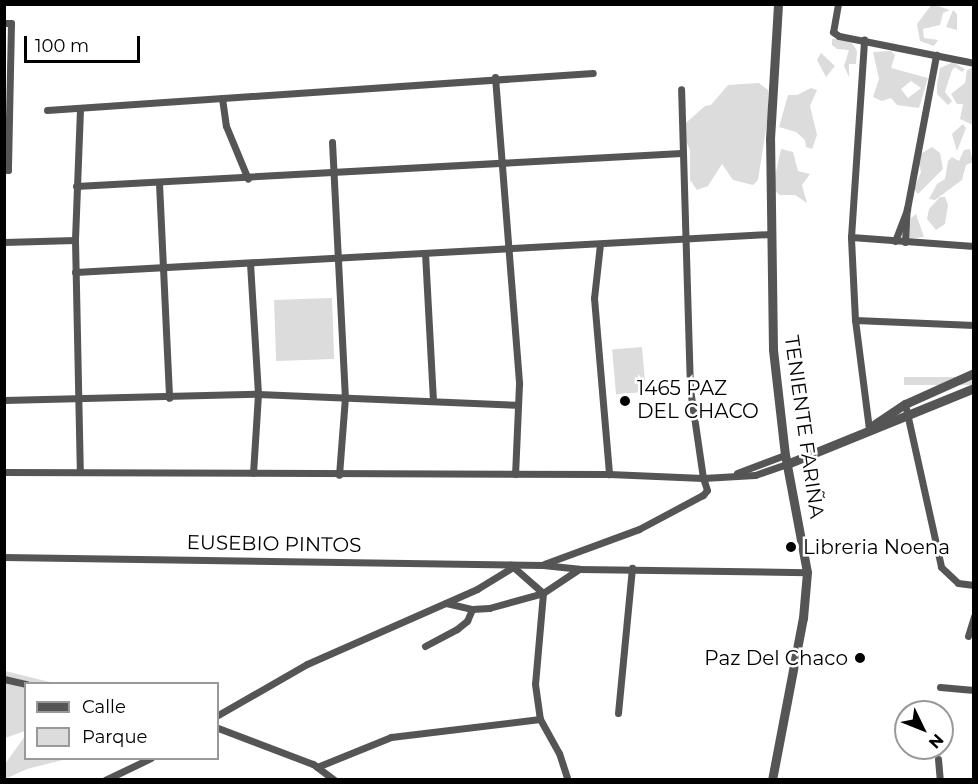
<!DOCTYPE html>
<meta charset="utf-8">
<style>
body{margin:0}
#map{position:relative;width:978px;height:784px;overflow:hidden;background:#fff;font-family:Montserrat,sans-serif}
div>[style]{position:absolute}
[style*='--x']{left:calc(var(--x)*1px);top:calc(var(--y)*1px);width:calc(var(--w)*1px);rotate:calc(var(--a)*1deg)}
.green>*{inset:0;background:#dcdcdc;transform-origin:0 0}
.minor>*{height:7px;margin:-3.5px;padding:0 3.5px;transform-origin:3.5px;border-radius:3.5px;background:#555}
.tertiary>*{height:9px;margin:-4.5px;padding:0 4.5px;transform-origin:4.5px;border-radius:4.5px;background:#555}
.dots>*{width:16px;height:16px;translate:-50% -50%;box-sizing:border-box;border:3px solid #fff;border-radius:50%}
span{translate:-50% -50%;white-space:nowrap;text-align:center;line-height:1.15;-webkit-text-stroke:5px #fff;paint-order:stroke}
.poi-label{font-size:20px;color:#000}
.left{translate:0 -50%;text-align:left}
.right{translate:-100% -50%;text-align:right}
.street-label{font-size:20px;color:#000}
.frame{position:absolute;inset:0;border:6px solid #000;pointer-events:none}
.legend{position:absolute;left:24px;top:682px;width:195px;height:78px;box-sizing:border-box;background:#fff;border:2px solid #999;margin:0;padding:8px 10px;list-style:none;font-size:18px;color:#000}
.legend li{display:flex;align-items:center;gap:12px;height:30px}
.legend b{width:30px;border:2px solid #999}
.north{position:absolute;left:894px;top:700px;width:60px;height:60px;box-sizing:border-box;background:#fff;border:2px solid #999;border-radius:50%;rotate:133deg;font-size:16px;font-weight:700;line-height:24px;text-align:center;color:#000}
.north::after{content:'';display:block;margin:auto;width:21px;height:27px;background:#000;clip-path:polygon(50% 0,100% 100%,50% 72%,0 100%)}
.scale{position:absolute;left:24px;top:36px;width:116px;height:27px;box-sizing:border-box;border:3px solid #000;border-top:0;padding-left:8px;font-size:18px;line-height:21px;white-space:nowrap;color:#000;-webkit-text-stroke:4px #fff;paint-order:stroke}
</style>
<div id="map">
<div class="green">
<i style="clip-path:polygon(932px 4px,950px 10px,943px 13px,940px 25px,923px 29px,924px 38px,938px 40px,934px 46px,920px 41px,917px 24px)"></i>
<i style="clip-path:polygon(953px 10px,957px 14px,957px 30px,946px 27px)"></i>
<i style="clip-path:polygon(840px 38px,853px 44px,857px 51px,856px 64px,849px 64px,849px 77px,844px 66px,849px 50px,837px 49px,832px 45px,832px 39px)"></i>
<i style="clip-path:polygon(evenodd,891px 51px,895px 55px,891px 68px,928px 78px,919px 108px,897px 105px,891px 98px,882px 101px,873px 97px,879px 79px,873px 52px,891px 51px,911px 81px,921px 88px,908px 98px,901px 89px,911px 81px)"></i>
<i style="clip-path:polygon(821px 53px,835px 66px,826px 77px,817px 60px)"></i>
<i style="clip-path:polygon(953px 62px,965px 69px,962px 72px,955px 67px,952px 70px,945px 92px,952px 101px,948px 105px,937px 94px,937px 85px,940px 68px)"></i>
<i style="clip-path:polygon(973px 67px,974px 67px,973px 125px,960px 119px,963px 104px,957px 104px,951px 94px,965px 83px,967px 70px)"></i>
<i style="clip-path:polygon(759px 83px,768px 90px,768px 116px,758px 180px,753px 185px,733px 180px,722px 164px,708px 186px,697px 190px,690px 180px,690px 150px,680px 128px,705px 106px,711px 105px,728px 85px)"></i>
<i style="clip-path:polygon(811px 88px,817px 90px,810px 106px,817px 135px,812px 149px,806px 147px,805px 140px,796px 132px,779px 127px,788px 95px,797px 95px)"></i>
<i style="clip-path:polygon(963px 124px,966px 128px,957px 151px,952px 134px)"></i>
<i style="clip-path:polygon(932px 147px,940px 153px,943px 169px,918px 194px,914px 189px,921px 172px,917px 156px)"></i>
<i style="clip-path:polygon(781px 149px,793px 152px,798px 171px,810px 174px,802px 185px,807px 203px,795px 195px,780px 195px,775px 191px,773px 185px)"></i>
<i style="clip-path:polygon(970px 149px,973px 162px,966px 165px,962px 180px,935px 200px,929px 199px,937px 184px,945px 179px,948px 161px,952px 157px,959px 161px,964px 150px)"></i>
<i style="clip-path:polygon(940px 197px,945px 197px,948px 205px,945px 224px,936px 230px,927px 219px,929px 209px)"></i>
<i style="clip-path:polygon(916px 214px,924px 237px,908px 239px,911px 218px)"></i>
<i style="left:332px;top:298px;width:61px;height:58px;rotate:88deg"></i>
<i style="left:642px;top:347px;width:45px;height:30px;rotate:85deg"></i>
<i style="left:973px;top:377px;width:8px;height:69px;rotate:90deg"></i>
<i style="clip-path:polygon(5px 671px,54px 683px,26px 684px,25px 731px,5px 738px)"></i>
<i style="clip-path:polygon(25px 736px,26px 758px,67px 759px,27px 769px,5px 779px,5px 764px)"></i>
</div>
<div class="minor">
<i style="--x:838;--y:4;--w:28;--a:100"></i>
<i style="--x:833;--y:32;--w:7;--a:34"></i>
<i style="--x:839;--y:36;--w:138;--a:11.3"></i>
<i style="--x:4;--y:23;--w:7;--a:0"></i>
<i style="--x:11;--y:23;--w:147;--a:91.2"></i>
<i style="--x:8;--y:170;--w:4;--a:180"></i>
<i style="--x:495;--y:77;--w:308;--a:85.5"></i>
<i style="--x:519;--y:384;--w:90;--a:92.5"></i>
<i style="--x:222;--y:98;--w:28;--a:82"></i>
<i style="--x:226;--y:126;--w:57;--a:67.5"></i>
<i style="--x:80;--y:109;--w:131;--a:92.2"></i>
<i style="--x:75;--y:240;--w:232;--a:88.8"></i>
<i style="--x:47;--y:110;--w:547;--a:-3.88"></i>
<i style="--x:332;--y:142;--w:255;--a:87.1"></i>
<i style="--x:345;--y:397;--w:78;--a:94.4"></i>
<i style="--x:159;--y:183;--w:215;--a:87.3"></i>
<i style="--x:76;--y:186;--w:606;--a:-3.12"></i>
<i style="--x:851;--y:237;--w:198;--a:-86.2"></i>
<i style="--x:895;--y:241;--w:34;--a:-69"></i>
<i style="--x:4;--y:242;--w:71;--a:-1.6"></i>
<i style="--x:905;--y:242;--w:33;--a:-87"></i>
<i style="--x:907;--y:209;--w:157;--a:-79.3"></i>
<i style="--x:600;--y:244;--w:54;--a:96.3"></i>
<i style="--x:594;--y:298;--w:177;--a:85.1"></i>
<i style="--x:425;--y:253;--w:148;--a:86.9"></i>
<i style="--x:250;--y:263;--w:131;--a:86.5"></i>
<i style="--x:258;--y:394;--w:79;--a:93.6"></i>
<i style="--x:75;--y:272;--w:697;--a:-3.13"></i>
<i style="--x:855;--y:320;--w:119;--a:2.4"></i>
<i style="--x:4;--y:400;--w:254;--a:-1.4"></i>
<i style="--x:258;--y:394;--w:258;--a:2.4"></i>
<i style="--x:905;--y:404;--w:167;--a:77.5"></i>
<i style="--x:941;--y:567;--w:23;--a:43"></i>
<i style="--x:958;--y:583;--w:16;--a:7"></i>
<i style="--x:869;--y:429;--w:110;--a:-97.3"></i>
<i style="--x:855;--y:320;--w:83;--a:-92.8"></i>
<i style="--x:851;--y:237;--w:123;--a:4.2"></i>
<i style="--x:4;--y:472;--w:605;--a:0.19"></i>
<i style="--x:609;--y:474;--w:94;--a:2.4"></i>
<i style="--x:703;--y:478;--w:90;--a:-98.3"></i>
<i style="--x:690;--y:389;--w:300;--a:-91.7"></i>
<i style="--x:737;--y:473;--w:51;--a:-20.6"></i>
<i style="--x:4;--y:557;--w:539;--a:0.85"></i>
<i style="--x:543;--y:565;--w:36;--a:6"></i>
<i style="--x:579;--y:569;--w:43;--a:146.3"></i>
<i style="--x:543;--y:593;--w:91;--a:95"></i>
<i style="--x:535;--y:684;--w:35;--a:82"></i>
<i style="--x:540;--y:719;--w:39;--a:61"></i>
<i style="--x:559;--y:753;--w:28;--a:72"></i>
<i style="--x:544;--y:564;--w:101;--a:-20.2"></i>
<i style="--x:639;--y:529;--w:72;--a:-28"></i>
<i style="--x:703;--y:495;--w:6;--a:-51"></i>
<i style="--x:707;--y:490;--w:13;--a:-108"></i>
<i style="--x:703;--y:478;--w:52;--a:-3.3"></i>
<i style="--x:755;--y:475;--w:34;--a:-19"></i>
<i style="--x:579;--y:569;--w:228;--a:0.8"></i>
<i style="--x:446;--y:603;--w:27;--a:13"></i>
<i style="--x:472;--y:609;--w:17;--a:-3"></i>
<i style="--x:489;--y:608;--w:56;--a:-15.5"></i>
<i style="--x:543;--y:593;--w:43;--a:-138.8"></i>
<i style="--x:968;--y:636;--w:21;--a:-73"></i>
<i style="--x:425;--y:646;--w:36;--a:-28"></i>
<i style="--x:457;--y:629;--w:13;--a:-39"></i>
<i style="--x:467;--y:621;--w:13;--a:-67"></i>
<i style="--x:4;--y:679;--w:23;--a:13"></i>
<i style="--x:940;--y:687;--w:34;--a:5"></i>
<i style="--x:618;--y:713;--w:146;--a:-84.5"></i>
<i style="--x:218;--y:715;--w:103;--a:-29.8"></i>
<i style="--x:307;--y:664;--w:186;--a:-23.8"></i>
<i style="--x:477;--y:589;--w:42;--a:-31.4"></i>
<i style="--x:218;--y:728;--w:102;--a:20.8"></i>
<i style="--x:313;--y:764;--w:26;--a:37"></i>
<i style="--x:938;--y:759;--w:21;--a:85"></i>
<i style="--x:317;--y:767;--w:80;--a:-22.1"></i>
<i style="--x:391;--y:737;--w:150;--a:-6.9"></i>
<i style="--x:105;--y:780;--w:51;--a:-25.6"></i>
</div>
<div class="tertiary">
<i style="--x:875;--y:424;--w:36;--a:-34"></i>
<i style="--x:905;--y:404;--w:76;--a:-24.2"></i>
<i style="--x:787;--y:464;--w:202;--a:-22.1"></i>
<i style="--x:772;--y:780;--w:165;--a:-79.2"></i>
<i style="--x:803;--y:618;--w:46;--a:-85"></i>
<i style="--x:807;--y:572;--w:119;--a:-100.6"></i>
<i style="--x:785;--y:455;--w:107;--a:-96.5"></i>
<i style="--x:773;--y:349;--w:210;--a:-90.8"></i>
<i style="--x:770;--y:139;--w:135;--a:-86.6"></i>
</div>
<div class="dots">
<i style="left:625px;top:401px;background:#000"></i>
<i style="left:791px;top:547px;background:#000"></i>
<i style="left:860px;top:658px;background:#000"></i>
</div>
<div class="poi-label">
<span class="left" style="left:637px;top:400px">1465 PAZ<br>DEL CHACO</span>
<span class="left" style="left:803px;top:547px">Libreria Noena</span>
<span class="right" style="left:848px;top:658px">Paz Del Chaco</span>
</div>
<div class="street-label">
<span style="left:804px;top:427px;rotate:82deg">TENIENTE FARIÑA</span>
<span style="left:274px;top:544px;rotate:1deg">EUSEBIO PINTOS</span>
</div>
<div class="frame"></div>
<ul class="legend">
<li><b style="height:8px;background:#555"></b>Calle</li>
<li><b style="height:16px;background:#dcdcdc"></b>Parque</li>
</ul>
<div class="north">N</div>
<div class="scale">100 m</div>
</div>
